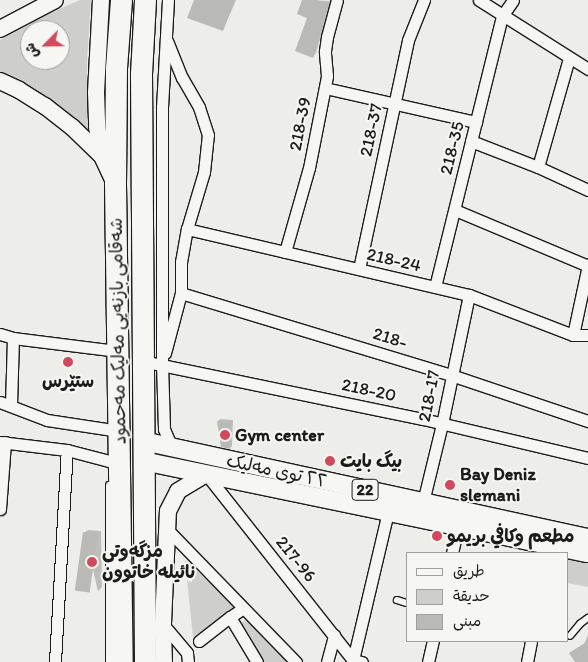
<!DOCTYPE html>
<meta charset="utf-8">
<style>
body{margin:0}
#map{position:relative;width:588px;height:662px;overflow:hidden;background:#edede9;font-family:Itim,"Playpen Sans Arabic",sans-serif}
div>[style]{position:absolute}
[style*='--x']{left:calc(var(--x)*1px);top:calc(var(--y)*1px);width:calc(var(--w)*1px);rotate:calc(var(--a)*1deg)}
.green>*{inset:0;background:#cececb}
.shadow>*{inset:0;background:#0003}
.building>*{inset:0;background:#b9b9b6;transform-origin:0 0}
.roads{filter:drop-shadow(1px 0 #1c1c1c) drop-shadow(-1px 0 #1c1c1c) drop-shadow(0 1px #1c1c1c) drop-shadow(0 -1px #1c1c1c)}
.lane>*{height:5.5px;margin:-2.75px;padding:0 2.75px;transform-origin:2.75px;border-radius:2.75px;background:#f6f6f2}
.street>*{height:11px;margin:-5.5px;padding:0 5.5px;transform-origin:5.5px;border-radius:5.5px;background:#f6f6f2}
.secondary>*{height:16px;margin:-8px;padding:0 8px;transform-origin:8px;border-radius:8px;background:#f6f6f2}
.primary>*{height:18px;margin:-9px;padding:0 9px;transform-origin:9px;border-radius:9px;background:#f6f6f2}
.highway>*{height:21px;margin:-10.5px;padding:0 10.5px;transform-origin:10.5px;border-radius:10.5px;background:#f6f6f2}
.dots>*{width:14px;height:14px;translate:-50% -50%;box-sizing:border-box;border:2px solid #f6f6f2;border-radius:50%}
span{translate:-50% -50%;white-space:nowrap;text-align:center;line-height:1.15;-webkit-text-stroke:4px #f6f6f2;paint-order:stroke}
.shield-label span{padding:1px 4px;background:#f6f6f2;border:1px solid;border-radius:4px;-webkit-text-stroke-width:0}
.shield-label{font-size:16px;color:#1c1c1c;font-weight:700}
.street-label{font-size:18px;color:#1c1c1c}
.poi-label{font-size:18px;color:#1c1c1c;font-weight:700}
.left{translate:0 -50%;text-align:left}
.legend{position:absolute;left:406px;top:552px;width:162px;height:90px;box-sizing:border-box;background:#f6f6f2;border:1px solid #9f9f9c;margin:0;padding:6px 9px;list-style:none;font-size:15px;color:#1c1c1c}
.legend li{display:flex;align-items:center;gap:10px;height:25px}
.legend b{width:25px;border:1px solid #9f9f9c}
.north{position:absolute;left:20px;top:20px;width:50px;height:50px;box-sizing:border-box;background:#f6f6f2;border:1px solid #9f9f9c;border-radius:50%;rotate:247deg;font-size:14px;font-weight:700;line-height:20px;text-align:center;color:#1c1c1c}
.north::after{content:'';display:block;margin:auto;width:18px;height:22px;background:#d1495b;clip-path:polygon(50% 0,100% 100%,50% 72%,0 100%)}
</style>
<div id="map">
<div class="green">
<i style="clip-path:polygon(evenodd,80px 0,91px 0,87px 61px,88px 133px,0 75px,0 40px,50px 13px,80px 0,30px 30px,60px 30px,60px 60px,30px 60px,30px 30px)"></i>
<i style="clip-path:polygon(567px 554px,588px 558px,588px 587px,567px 583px)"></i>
<i style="clip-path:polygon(185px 560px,236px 607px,193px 637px)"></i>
<i style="clip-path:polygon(243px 621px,251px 622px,292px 662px,261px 662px,241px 625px)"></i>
</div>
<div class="shadow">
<i style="clip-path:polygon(195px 0,236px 0,223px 30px)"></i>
<i style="clip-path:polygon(303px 0,331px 1px,316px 53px,313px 57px,309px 17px)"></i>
<i style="clip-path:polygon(220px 419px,233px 420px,232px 446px,230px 448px,218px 421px)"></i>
<i style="clip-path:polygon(88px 530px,101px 531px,102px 587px,98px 591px,84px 533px)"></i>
<i style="clip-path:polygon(588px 635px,588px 662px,577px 662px,571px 653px,584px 644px)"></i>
</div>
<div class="building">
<i style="clip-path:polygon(194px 0,235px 0,223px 31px,187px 18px)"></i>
<i style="clip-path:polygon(302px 0,317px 0,328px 4px,313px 58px,295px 51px,307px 18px,297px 14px)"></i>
<i style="clip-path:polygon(217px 421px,231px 422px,230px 449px,221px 447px)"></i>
<i style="left:83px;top:532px;width:15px;height:59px;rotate:8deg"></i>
<i style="clip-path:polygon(588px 641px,588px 662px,575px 662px,569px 653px)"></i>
</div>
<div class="roads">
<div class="lane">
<i style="--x:397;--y:600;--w:10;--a:17"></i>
<i style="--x:570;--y:636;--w:16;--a:-50"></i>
<i style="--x:580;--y:624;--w:10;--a:-37"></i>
<i style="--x:109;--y:662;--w:176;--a:-90"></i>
</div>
<div class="street">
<i style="--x:168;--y:0;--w:107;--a:93.2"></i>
<i style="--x:162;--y:107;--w:257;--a:90"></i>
<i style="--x:162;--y:364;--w:65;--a:88.2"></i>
<i style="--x:164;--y:429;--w:21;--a:67"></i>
<i style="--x:479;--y:0;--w:129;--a:32.3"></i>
<i style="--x:325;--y:88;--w:155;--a:12.7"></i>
<i style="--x:471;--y:141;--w:72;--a:21.2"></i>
<i style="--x:538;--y:167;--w:55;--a:24.7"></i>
<i style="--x:538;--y:167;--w:113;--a:-74.1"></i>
<i style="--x:455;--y:210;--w:144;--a:22.8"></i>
<i style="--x:187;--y:229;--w:290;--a:13.2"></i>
<i style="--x:469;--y:295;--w:111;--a:21"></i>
<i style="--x:573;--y:335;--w:15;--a:0"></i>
<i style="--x:285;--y:252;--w:87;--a:-74.1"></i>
<i style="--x:309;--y:168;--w:94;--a:-78.9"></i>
<i style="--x:327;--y:76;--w:25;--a:-95"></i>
<i style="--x:325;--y:51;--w:14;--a:-82"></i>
<i style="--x:327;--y:37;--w:38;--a:-75"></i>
<i style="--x:359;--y:269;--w:234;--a:-77.9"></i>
<i style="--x:408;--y:40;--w:43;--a:-68.2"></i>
<i style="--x:435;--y:287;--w:279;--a:-76.1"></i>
<i style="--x:502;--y:16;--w:19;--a:-55"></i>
<i style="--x:181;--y:293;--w:282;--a:16.9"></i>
<i style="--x:451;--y:375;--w:145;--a:18.6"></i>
<i style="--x:0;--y:334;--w:14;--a:17"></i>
<i style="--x:13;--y:338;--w:106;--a:7.1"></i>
<i style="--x:573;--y:335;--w:72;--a:-77.9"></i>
<i style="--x:165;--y:353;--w:62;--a:-75.1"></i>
<i style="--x:181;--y:293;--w:31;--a:-90"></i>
<i style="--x:181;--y:262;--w:34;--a:-80"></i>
<i style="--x:187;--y:229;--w:59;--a:-73.4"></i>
<i style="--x:204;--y:172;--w:37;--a:-84"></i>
<i style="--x:208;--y:135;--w:29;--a:-108"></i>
<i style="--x:199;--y:107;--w:34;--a:-120"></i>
<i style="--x:182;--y:78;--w:40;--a:-112"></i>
<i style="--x:142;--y:361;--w:287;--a:11.7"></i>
<i style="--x:423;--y:419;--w:170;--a:13.3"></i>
<i style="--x:0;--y:402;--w:50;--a:21"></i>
<i style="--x:47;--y:420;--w:73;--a:8.7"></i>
<i style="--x:11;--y:405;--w:67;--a:-88.3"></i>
<i style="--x:0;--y:442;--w:67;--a:6.8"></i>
<i style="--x:67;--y:450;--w:43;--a:14.7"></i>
<i style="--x:109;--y:461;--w:12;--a:-20"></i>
<i style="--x:206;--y:474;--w:237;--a:51.7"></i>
<i style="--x:353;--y:660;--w:9;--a:13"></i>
<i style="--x:423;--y:502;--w:80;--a:-76.3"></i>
<i style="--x:442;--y:424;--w:132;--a:-78.2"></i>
<i style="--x:0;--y:509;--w:67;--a:-85.7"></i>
<i style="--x:166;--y:528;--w:187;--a:45.9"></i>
<i style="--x:452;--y:553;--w:28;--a:-77"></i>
<i style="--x:242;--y:609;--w:14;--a:146"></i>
<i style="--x:230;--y:617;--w:52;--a:59"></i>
<i style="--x:162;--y:623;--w:39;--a:50"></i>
<i style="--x:187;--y:653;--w:9;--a:84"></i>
<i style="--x:199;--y:641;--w:39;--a:-38"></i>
<i style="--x:353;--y:660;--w:152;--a:-76.7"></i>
<i style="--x:55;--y:662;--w:212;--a:-86.8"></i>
<i style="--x:327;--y:662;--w:28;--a:-75"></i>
<i style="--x:428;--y:662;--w:22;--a:-77"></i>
<i style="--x:527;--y:662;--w:21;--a:-79"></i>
</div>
<div class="secondary">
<i style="--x:101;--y:0;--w:92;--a:93.1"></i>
<i style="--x:96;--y:92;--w:35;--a:88"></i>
<i style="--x:97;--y:127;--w:29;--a:80"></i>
<i style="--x:102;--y:156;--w:26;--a:65"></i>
<i style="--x:0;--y:29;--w:62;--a:-27.8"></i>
<i style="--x:0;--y:81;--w:21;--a:25"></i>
<i style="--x:19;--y:90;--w:31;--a:32"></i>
<i style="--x:45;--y:106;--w:34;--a:38"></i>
<i style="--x:72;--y:127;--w:42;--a:44"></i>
<i style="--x:164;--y:662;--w:38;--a:-92"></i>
<i style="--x:163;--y:624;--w:113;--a:-87.5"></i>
<i style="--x:168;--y:511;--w:22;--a:-63"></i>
<i style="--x:178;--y:491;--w:33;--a:-31"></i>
</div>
<div class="primary">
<i style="--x:143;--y:441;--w:455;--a:12.3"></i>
<i style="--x:143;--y:461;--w:454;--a:11.7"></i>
</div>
<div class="highway">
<i style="--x:121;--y:0;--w:68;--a:94.2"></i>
<i style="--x:116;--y:68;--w:116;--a:90.5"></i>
<i style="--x:115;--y:184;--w:478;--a:89.2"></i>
<i style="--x:145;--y:0;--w:74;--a:93.1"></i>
<i style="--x:141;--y:74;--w:588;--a:89.61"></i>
</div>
</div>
<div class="dots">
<i style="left:68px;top:362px;background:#d1495b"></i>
<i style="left:225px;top:435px;background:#d1495b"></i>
<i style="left:330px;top:461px;background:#d1495b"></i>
<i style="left:450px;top:485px;background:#d1495b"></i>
<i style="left:437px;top:536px;background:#d1495b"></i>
<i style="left:92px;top:562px;background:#d1495b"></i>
</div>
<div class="shield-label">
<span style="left:365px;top:490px">22</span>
</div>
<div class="street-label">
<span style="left:300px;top:124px;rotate:-79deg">218-39</span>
<span style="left:371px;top:130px;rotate:-78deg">218-37</span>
<span style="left:452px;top:148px;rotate:-76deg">218-35</span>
<span style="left:394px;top:260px;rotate:13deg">218-24</span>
<span style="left:118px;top:331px;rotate:-91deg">شەقامی بازنەیی مەلیک مەحمود</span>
<span style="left:390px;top:338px;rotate:17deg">218-</span>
<span style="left:369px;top:390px;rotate:12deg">218-20</span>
<span style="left:429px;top:396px;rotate:-79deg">218-17</span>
<span style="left:277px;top:471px;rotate:12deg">٢٢ توی مەلیک</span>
<span style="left:296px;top:559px;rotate:51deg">217-96</span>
</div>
<div class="poi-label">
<span style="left:68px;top:381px">ستێرس</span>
<span class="left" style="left:235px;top:435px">Gym center</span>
<span class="left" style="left:340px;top:461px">بیگ بایت</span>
<span class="left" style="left:460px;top:485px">Bay Deniz<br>slemani</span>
<span class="left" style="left:447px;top:536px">مطعم وكافي بريمو</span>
<span class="left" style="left:102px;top:562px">مزگەوتی<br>نائیلە خاتوون</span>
</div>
<ul class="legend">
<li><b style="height:6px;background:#f6f6f2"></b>طريق</li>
<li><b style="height:14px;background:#cececb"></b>حديقة</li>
<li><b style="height:14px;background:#b9b9b6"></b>مبنى</li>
</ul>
<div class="north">ش</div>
</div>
